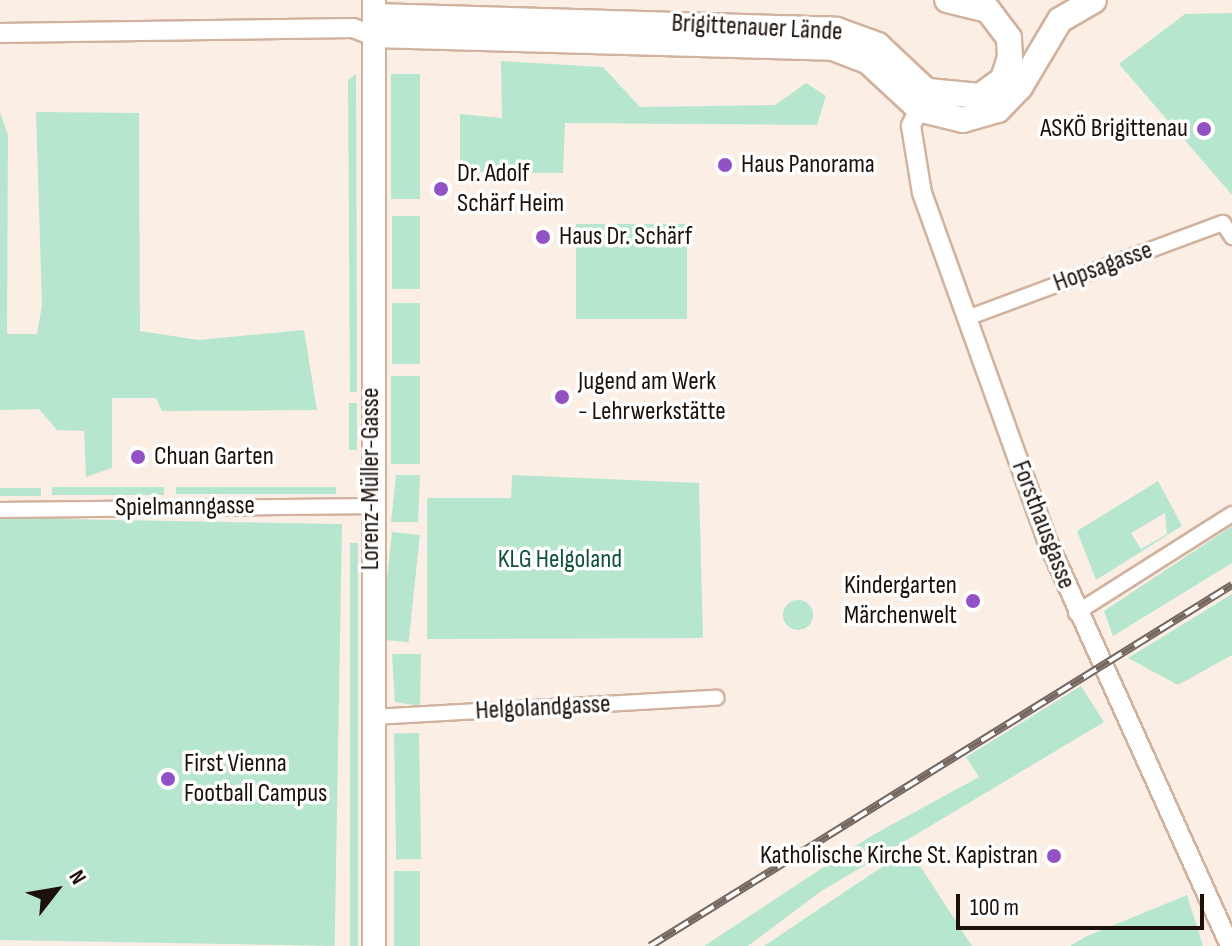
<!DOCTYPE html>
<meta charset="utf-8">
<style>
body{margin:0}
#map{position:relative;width:1232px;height:946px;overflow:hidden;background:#fbeee5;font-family:"Sofia Sans Condensed",sans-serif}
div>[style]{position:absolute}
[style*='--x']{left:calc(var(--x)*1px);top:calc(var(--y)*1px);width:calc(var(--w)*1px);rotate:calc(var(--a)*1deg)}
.green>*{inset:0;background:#b6e6ce;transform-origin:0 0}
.round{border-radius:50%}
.roads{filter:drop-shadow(2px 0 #d1b29e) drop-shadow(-2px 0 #d1b29e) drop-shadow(0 2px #d1b29e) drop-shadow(0 -2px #d1b29e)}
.minor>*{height:14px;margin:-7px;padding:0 7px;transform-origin:7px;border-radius:7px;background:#fff}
.tertiary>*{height:18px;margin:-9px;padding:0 9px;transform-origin:9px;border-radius:9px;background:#fff}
.secondary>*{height:22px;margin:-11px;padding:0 11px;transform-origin:11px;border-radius:11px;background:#fff}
.trunk>*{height:24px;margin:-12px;padding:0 12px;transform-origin:12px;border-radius:12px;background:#fff}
.rail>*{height:8px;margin-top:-4px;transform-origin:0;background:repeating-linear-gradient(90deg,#fff 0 15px,#746860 0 30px);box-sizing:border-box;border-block:2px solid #746860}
.dots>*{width:22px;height:22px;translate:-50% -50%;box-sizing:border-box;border:4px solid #fff;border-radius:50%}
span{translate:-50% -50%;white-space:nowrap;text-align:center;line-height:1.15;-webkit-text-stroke:7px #fff;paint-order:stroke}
.street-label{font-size:26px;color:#1c110a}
.poi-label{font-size:26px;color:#1c110a}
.right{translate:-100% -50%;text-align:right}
.left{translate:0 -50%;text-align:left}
.park-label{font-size:26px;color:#105239}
.north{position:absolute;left:16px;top:850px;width:80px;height:80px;-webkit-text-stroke:6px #fff;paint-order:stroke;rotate:59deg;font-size:22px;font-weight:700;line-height:32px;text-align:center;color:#1c110a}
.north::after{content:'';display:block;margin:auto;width:28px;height:36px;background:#1c110a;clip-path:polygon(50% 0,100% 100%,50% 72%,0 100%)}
.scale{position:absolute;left:956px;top:894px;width:248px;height:36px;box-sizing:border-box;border:4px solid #1c110a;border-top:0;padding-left:10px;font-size:24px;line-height:28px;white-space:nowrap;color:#1c110a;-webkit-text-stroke:6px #fff;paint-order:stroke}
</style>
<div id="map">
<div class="green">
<i style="clip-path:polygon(1232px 13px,1232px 195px,1119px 64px,1185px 14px)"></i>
<i style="clip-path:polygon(501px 61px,603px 67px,640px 107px,775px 105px,806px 83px,826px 96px,817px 125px,565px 123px,563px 173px,468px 172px,460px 180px,460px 114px,502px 118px)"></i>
<i style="clip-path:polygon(356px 74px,357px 392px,350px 392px,348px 80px)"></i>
<i style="left:391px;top:74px;width:29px;height:125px"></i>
<i style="clip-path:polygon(0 112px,8px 135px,7px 334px,37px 334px,42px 305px,36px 112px,139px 113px,140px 331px,198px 340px,304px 330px,317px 410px,162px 411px,156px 398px,112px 398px,112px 468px,86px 477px,84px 431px,57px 430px,39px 409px,0 410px)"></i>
<i style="left:420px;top:216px;width:73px;height:28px;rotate:90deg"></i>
<i style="left:687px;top:224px;width:95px;height:111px;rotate:90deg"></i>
<i style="left:392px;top:303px;width:28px;height:61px"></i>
<i style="left:391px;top:376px;width:29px;height:88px"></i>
<i style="left:349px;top:403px;width:8px;height:47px"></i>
<i style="clip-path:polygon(396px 475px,420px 475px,418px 522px,391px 522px)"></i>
<i style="clip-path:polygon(512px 475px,699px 483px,703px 638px,427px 639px,427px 498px,511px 498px)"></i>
<i style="clip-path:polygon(evenodd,1158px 481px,1182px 526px,1096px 580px,1077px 531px,1158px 481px,1165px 513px,1167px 534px,1141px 549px,1131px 533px,1165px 513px)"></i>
<i style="left:52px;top:487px;width:112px;height:8px"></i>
<i style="left:176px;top:487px;width:160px;height:7px"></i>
<i style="left:0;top:488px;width:41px;height:8px"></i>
<i style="left:342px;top:524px;width:422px;height:342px;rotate:91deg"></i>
<i style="clip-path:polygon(1232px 526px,1232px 563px,1113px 636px,1104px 611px)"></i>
<i style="left:392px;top:532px;width:28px;height:108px;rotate:6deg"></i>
<i style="left:350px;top:543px;width:8px;height:403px"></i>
<i style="clip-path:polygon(1232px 594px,1232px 655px,1178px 685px,1128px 658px)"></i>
<i class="round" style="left:783px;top:600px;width:30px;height:30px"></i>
<i style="clip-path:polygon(392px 654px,421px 654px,420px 706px,395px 702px)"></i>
<i style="clip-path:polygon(1081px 686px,1104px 722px,820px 892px,748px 946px,704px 946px,871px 836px,979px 777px,966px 757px)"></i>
<i style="left:419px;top:733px;width:126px;height:25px;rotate:89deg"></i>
<i style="clip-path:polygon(909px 849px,972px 946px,764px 946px,834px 899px)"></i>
<i style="left:420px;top:871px;width:75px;height:26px;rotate:90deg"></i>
<i style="clip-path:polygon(1187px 895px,1203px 946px,1070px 946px,1085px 937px)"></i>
</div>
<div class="roads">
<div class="minor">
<i style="--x:967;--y:318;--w:273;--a:-20.4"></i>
<i style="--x:1223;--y:223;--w:17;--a:57"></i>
<i style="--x:0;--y:510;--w:371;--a:-0.6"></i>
<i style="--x:1076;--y:613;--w:185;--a:-32.4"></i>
<i style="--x:371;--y:717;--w:346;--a:-3.2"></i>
</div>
<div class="tertiary">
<i style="--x:0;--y:33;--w:353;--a:-0.8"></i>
<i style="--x:353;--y:28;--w:22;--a:21"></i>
<i style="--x:923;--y:100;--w:29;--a:115"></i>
<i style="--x:911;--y:126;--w:68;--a:80.7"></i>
<i style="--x:922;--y:193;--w:367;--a:70.2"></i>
<i style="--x:1046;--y:538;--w:448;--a:65.7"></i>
</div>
<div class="secondary">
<i style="--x:374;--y:0;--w:946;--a:90"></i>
<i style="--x:374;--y:15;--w:463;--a:1.7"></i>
<i style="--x:837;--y:29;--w:44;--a:20.1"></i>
<i style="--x:878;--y:44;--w:69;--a:43.2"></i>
<i style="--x:374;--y:36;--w:459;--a:1.6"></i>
<i style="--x:833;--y:49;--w:36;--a:21"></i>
<i style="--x:867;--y:62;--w:69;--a:42.7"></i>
</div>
<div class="trunk">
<i style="--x:928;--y:91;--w:52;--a:5.5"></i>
<i style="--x:980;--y:96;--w:29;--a:-36"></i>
<i style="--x:1003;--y:79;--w:22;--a:-72"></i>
<i style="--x:1010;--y:58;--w:20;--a:-93"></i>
<i style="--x:1009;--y:38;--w:35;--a:-127"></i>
<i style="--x:988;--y:10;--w:42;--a:-166.3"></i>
<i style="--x:918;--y:109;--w:46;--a:13.7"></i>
<i style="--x:963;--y:120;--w:36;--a:-16"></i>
<i style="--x:998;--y:110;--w:32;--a:-46"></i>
<i style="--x:1020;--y:87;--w:78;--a:-59.2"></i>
<i style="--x:1060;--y:20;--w:39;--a:-30"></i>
</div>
</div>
<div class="rail">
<i style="--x:650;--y:946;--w:685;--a:-31.81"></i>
</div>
<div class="dots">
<i style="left:1204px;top:129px;background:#9351c6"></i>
<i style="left:725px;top:165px;background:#9351c6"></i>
<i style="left:441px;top:189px;background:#9351c6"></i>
<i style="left:543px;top:237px;background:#9351c6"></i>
<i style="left:562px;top:397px;background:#9351c6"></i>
<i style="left:138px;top:457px;background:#9351c6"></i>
<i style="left:973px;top:601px;background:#9351c6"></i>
<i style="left:168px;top:779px;background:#9351c6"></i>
<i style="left:1054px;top:856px;background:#9351c6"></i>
</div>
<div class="street-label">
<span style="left:757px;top:28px;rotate:3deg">Brigittenauer Lände</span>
<span style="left:1103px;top:267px;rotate:-20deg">Hopsagasse</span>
<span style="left:371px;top:479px;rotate:-90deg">Lorenz-Müller-Gasse</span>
<span style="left:185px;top:507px;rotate:-1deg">Spielmanngasse</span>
<span style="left:1043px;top:525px;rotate:69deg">Forsthausgasse</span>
<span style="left:543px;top:708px;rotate:-3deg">Helgolandgasse</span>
</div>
<div class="poi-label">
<span class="right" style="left:1188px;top:129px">ASKÖ Brigittenau</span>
<span class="left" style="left:741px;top:165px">Haus Panorama</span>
<span class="left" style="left:457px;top:189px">Dr. Adolf<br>Schärf Heim</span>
<span class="left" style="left:559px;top:237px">Haus Dr. Schärf</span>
<span class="left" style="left:578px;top:397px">Jugend am Werk<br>- Lehrwerkstätte</span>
<span class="left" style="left:154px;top:457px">Chuan Garten</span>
<span class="right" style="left:957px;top:601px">Kindergarten<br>Märchenwelt</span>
<span class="left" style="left:184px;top:779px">First Vienna<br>Football Campus</span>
<span class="right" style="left:1038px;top:856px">Katholische Kirche St. Kapistran</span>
</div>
<div class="park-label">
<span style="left:560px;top:560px">KLG Helgoland</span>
</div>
<div class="north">N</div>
<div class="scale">100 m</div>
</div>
